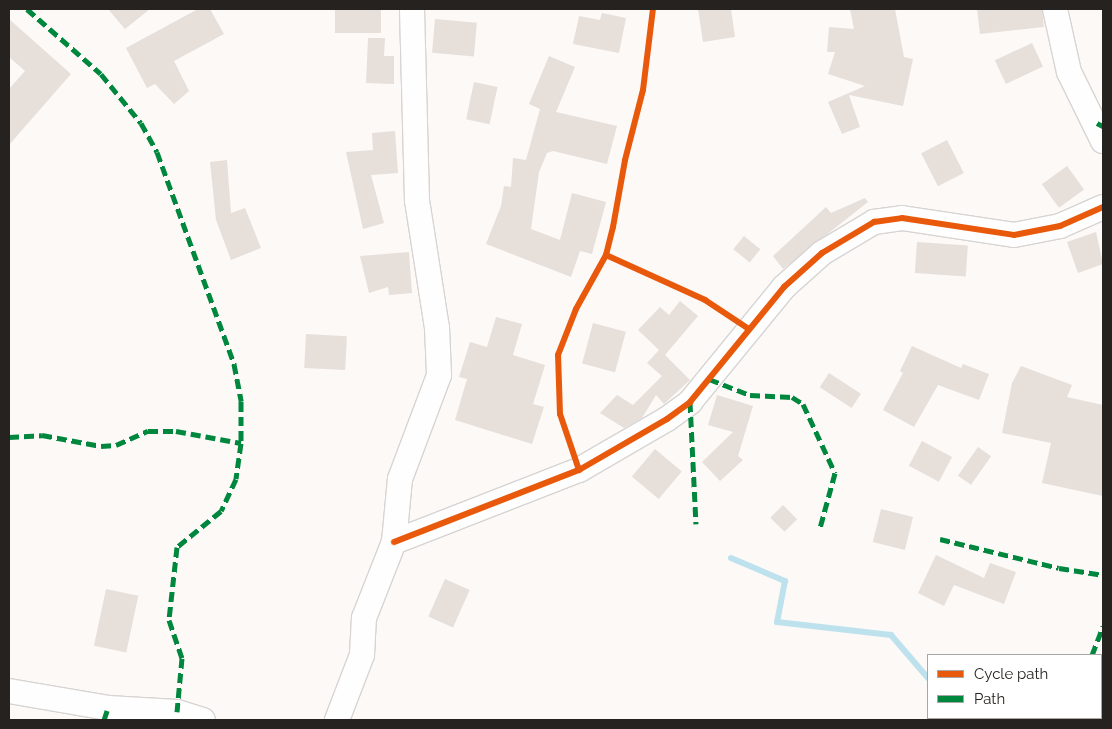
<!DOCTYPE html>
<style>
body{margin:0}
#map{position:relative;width:1112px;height:729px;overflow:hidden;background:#fcf9f7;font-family:Raleway,sans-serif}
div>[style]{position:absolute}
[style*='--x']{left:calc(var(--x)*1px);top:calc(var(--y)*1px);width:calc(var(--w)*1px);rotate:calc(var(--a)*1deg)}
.stream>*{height:6px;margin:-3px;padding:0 3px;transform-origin:3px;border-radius:3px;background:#bde2ed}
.building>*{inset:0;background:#e7dfda;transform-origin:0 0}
.roads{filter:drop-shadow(1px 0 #d7d4d2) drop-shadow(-1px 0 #d7d4d2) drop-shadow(0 1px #d7d4d2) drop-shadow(0 -1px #d7d4d2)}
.minor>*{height:24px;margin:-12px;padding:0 12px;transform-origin:12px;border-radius:12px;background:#fffefe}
.quiet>*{height:5px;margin-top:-2.5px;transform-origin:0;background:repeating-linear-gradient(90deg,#00873e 0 10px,transparent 0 15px)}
.cycleway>*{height:6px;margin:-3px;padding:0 3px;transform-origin:3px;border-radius:3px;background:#e8590c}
span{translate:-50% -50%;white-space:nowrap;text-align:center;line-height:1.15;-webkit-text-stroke:4.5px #fff;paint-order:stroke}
.frame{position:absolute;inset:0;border:10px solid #26221f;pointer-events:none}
.legend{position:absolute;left:927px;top:654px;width:175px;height:65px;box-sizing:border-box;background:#fff;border:1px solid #a8a7a5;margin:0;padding:6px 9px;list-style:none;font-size:15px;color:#26221f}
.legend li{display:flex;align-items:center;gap:10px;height:25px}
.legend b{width:25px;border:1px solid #a8a7a5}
</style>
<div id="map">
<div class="stream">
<i style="--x:731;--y:558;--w:59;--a:23.1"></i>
<i style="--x:785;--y:581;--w:42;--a:101"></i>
<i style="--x:777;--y:622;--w:115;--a:6.5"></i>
<i style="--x:891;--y:635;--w:57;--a:49.3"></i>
<i style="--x:994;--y:718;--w:7;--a:16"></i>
</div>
<div class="building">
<i style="clip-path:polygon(108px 9px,150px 9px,125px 29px)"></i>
<i style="clip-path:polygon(198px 9px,210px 9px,224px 34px,174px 61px,189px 91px,174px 104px,155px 84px,147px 88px,126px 48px)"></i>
<i style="left:335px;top:9px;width:46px;height:24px"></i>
<i style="clip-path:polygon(698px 9px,731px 9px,735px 37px,703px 42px)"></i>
<i style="clip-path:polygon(850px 9px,895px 9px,904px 57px,913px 59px,903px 106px,849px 95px,860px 127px,842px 134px,828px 102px,865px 86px,828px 74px,835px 52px,827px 52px,829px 27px,854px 29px)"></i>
<i style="clip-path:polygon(977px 9px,1042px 9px,1044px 27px,980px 34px)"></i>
<i style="clip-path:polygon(602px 13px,626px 18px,619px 53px,573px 44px,579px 16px,600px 20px)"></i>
<i style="clip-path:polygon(9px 19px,71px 74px,9px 145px,9px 89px,25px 71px,9px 57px)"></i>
<i style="left:435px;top:19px;width:42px;height:34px;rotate:5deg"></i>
<i style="clip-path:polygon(368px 38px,385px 38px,384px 56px,394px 56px,394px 84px,366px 83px)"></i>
<i style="left:1032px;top:43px;width:26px;height:41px;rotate:65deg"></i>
<i style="clip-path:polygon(549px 56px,575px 67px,556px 112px,617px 126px,607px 164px,553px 151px,547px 153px,539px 172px,531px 229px,560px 240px,572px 193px,606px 202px,592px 254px,580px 251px,571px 277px,486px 244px,501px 206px,504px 186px,511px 187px,513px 158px,526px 160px,540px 109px,529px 104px)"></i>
<i style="left:474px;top:82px;width:24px;height:38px;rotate:12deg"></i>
<i style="clip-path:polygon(395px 131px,398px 173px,371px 175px,384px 223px,363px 229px,346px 152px,373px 150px,372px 133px)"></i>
<i style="left:947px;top:140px;width:37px;height:29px;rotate:63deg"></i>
<i style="clip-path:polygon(227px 160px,231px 213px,245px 208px,261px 248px,231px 260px,216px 220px,210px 162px)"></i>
<i style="left:1067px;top:166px;width:29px;height:31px;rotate:54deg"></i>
<i style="clip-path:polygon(865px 198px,868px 202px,783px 269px,773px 256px,826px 207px,831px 213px)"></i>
<i style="clip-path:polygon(1096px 232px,1103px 264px,1078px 273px,1067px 242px)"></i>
<i style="left:744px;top:236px;width:21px;height:17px;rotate:39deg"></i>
<i style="left:917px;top:242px;width:51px;height:31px;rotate:4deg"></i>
<i style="clip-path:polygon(409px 252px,412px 293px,389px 295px,388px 287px,369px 293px,360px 256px)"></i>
<i style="clip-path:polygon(680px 301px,698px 316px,665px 355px,690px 380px,664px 404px,656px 395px,642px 418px,624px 428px,600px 413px,617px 395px,633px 405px,662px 376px,647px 363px,659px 350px,638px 330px,660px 307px,669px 315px)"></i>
<i style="clip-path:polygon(496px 317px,522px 324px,513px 355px,545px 365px,533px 404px,544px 407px,532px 444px,455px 420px,467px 379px,459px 377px,470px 342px,487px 347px)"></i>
<i style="left:593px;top:323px;width:34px;height:42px;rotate:15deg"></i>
<i style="left:306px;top:334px;width:41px;height:34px;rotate:3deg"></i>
<i style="clip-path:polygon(912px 346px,961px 368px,963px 364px,989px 374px,979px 400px,938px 385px,914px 427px,883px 410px,903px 373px,900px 371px)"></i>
<i style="clip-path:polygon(1021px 366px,1072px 385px,1067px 397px,1103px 405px,1103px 496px,1042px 483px,1051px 443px,1002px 433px,1012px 383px)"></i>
<i style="left:829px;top:373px;width:38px;height:17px;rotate:33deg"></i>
<i style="clip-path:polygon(717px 395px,753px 406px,738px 456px,743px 460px,720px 481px,702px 462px,733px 432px,708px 425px)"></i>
<i style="left:922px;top:441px;width:34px;height:28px;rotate:28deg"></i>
<i style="left:978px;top:447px;width:16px;height:35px;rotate:35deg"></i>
<i style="left:655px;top:449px;width:35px;height:36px;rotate:40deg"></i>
<i style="left:783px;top:505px;width:20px;height:18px;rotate:45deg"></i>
<i style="left:881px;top:509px;width:33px;height:34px;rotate:14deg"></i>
<i style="clip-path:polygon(936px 555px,984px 578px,990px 563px,1016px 572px,1004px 604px,954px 585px,944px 606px,918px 593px)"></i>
<i style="left:445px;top:579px;width:27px;height:41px;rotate:24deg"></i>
<i style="left:106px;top:589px;width:33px;height:58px;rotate:12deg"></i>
</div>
<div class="roads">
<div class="minor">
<i style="--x:1055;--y:9;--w:65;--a:77.5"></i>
<i style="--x:1069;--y:72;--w:77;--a:63.8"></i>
<i style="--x:394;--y:542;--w:199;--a:-21.3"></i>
<i style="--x:579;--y:470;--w:102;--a:-30.1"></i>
<i style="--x:667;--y:419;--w:29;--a:-36"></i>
<i style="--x:690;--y:402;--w:149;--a:-50.7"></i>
<i style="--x:784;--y:287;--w:51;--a:-41.8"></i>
<i style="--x:822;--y:253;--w:61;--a:-30.8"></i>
<i style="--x:874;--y:222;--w:28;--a:-8"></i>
<i style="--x:902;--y:218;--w:113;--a:8.6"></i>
<i style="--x:1014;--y:235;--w:47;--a:-11.1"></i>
<i style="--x:1060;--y:226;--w:47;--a:-23.8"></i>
<i style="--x:9;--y:691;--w:100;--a:9.7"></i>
<i style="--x:108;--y:708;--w:69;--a:3.3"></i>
<i style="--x:177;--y:712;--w:27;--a:17"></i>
<i style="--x:337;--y:720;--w:70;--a:-69"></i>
<i style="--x:362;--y:655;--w:37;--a:-87"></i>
<i style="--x:364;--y:618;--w:82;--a:-68.5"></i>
<i style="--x:394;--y:542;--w:63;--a:-84.6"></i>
<i style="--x:400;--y:479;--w:111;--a:-69.4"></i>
<i style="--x:439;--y:375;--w:47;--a:-92.4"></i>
<i style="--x:437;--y:328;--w:130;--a:-98.9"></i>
<i style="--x:417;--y:200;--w:191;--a:-91.5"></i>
</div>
</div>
<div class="quiet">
<i style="--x:27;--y:9;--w:98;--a:41.3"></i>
<i style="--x:101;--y:74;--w:63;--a:50.8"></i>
<i style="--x:141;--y:123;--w:33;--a:61"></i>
<i style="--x:157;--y:152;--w:226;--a:70"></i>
<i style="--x:234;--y:364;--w:38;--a:79"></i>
<i style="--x:241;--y:401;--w:42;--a:90"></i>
<i style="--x:241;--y:443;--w:36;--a:98"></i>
<i style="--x:236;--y:479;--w:35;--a:115"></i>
<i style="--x:221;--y:511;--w:57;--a:140.7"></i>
<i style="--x:177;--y:547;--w:73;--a:96.3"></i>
<i style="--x:169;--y:620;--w:40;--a:71.1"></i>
<i style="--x:182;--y:658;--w:54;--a:95.3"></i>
<i style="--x:1097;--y:123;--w:7;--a:27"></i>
<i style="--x:709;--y:379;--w:44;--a:21.3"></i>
<i style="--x:750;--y:395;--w:42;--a:2.7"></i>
<i style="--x:792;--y:397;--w:13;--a:32"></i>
<i style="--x:803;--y:404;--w:76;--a:65.1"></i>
<i style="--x:835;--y:473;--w:57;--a:105.3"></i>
<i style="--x:690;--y:402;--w:122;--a:87.2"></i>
<i style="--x:9;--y:437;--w:33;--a:-3"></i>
<i style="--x:42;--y:435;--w:60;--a:10.6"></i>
<i style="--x:101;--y:446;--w:15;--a:-4"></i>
<i style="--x:116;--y:445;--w:35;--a:-24"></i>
<i style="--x:148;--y:431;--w:28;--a:0"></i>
<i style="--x:176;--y:431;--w:66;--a:10.5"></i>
<i style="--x:940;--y:539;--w:122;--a:13.7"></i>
<i style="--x:1059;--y:568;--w:45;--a:9"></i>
<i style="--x:1092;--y:655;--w:31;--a:-69"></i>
<i style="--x:104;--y:720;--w:13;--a:-72"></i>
<i style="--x:1068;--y:720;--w:2;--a:-63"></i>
</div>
<div class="cycleway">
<i style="--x:606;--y:255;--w:109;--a:24.4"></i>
<i style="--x:705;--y:300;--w:53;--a:33.4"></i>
<i style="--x:579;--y:470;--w:59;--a:-108.7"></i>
<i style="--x:560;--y:414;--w:59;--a:-91.9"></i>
<i style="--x:558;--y:355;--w:49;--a:-68.6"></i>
<i style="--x:576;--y:309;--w:62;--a:-60.9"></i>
<i style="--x:606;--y:255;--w:29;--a:-76"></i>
<i style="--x:613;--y:227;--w:68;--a:-79.8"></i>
<i style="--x:625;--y:160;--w:72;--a:-75.6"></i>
<i style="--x:643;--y:90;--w:82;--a:-83"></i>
<i style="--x:394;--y:542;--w:199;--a:-21.3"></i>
<i style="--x:579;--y:470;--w:102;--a:-30.1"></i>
<i style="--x:667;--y:419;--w:29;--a:-36"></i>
<i style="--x:690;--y:402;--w:149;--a:-50.7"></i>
<i style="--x:784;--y:287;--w:51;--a:-41.8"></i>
<i style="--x:822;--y:253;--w:61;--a:-30.8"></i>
<i style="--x:874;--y:222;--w:28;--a:-8"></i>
<i style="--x:902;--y:218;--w:113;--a:8.6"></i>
<i style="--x:1014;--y:235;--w:47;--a:-11.1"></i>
<i style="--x:1060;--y:226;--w:47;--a:-23.8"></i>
</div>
<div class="frame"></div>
<ul class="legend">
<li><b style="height:6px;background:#e8590c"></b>Cycle path</li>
<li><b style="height:6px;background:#00873e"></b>Path</li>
</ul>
</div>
